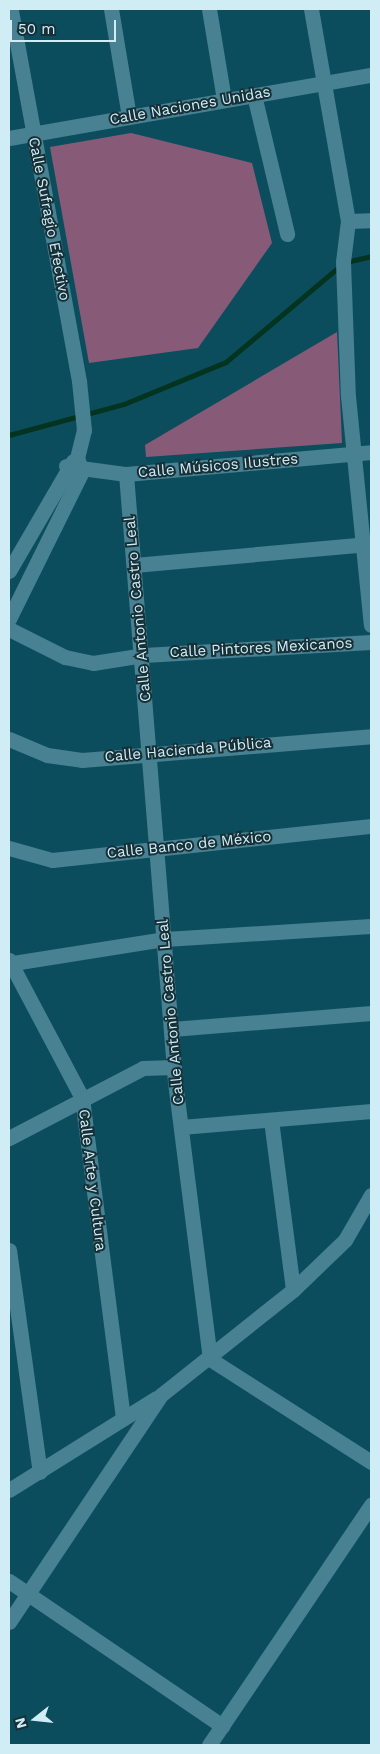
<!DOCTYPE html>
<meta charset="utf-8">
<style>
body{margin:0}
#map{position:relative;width:380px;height:1754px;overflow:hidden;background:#0c4d5d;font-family:"Work Sans",sans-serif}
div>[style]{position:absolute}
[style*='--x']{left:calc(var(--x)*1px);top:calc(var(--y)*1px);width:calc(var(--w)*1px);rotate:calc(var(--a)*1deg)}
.green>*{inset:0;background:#875b78}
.stream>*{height:4.5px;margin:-2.25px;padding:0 2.25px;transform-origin:2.25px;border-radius:2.25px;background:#02341f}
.street>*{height:15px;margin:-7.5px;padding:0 7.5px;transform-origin:7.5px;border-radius:7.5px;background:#478192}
span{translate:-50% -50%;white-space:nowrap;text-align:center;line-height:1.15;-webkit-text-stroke:4px #172f36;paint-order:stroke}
.street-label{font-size:15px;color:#d0edf6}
.frame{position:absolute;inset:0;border:10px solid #d0edf6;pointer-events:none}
.north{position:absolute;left:10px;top:1694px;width:50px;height:50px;-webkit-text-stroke:4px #172f36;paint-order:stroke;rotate:254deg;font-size:14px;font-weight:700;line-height:20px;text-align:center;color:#d0edf6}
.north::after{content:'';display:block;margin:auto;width:18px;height:22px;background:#d0edf6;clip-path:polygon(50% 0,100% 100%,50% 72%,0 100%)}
.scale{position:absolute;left:10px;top:20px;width:106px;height:22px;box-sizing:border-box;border:2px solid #d0edf6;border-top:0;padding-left:6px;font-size:15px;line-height:18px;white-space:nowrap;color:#d0edf6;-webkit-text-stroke:4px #172f36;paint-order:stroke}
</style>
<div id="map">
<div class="green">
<i style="clip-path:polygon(131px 133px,252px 163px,272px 243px,198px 348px,89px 363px,50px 147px)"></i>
<i style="clip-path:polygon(337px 332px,342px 443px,146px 457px,145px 445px)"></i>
</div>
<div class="stream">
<i style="--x:346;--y:262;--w:26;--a:-13"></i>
<i style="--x:9;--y:435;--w:119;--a:-15.1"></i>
<i style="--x:124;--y:404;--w:110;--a:-22.4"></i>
<i style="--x:226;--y:362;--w:149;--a:-40.1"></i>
</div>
<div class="street">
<i style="--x:111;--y:9;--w:109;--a:80.5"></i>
<i style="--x:209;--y:9;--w:92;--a:80.6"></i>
<i style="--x:311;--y:9;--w:215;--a:80.1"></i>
<i style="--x:348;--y:221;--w:41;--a:97"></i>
<i style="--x:343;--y:262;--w:134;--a:87.9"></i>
<i style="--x:348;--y:396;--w:230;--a:84.3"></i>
<i style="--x:254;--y:95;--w:143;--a:76.6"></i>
<i style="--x:9;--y:138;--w:367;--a:-9.9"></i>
<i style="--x:348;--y:221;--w:23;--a:-2"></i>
<i style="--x:66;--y:466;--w:61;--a:7.6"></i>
<i style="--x:126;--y:474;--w:246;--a:-5.1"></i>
<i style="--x:126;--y:474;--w:610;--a:85.39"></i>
<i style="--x:175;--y:1082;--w:279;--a:82.8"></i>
<i style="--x:210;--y:1359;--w:191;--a:32.6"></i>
<i style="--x:134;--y:565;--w:238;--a:-5.1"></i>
<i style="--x:9;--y:571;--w:127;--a:-59.8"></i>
<i style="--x:9;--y:619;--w:165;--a:-63.7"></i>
<i style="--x:82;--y:471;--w:14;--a:-111"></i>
<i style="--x:77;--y:458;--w:29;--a:-76"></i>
<i style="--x:84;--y:430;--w:49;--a:-95.8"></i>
<i style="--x:79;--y:381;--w:378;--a:-100.4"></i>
<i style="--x:9;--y:629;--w:63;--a:26.6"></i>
<i style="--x:65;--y:657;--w:29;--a:12"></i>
<i style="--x:93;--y:663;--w:52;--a:-8.9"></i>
<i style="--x:144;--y:655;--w:227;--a:-3.3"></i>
<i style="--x:9;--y:739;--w:41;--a:22.8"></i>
<i style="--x:47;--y:755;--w:35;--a:8"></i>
<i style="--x:82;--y:760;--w:290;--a:-4.7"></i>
<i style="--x:9;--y:848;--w:45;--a:15.6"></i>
<i style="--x:52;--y:860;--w:321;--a:-6.1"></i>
<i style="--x:9;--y:960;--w:156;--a:62.1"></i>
<i style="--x:82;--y:1098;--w:323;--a:82.7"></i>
<i style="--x:13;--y:963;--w:154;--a:-9"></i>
<i style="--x:165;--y:939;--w:206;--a:-3.6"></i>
<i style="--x:172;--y:1029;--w:200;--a:-4.6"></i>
<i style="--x:271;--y:1120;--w:171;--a:82.6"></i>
<i style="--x:181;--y:1127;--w:191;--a:-4.8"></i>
<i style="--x:9;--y:1138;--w:151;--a:-27.6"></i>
<i style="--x:143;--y:1068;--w:31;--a:-2"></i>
<i style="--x:9;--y:1250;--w:224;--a:82.1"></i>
<i style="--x:9;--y:1490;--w:173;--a:-32"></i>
<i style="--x:9;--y:1581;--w:258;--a:34.2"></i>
<i style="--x:9;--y:1622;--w:273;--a:-56.2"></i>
<i style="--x:161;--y:1395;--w:169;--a:-38.5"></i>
<i style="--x:293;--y:1290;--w:72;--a:-43.9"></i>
<i style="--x:345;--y:1240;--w:52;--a:-60"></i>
<i style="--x:209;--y:1745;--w:290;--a:-56"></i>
</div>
<div class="street-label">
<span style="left:190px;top:106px;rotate:-10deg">Calle Naciones Unidas</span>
<span style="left:49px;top:219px;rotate:79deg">Calle Sufragio Efectivo</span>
<span style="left:218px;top:466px;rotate:-5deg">Calle Músicos Ilustres</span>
<span style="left:138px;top:609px;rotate:-95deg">Calle Antonio Castro Leal</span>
<span style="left:261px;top:648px;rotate:-3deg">Calle Pintores Mexicanos</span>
<span style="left:188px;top:750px;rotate:-5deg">Calle Hacienda Pública</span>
<span style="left:189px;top:845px;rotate:-6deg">Calle Banco de México</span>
<span style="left:171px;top:1012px;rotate:-95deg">Calle Antonio Castro Leal</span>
<span style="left:92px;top:1180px;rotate:83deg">Calle Arte y Cultura</span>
</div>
<div class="frame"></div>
<div class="north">N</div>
<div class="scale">50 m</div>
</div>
